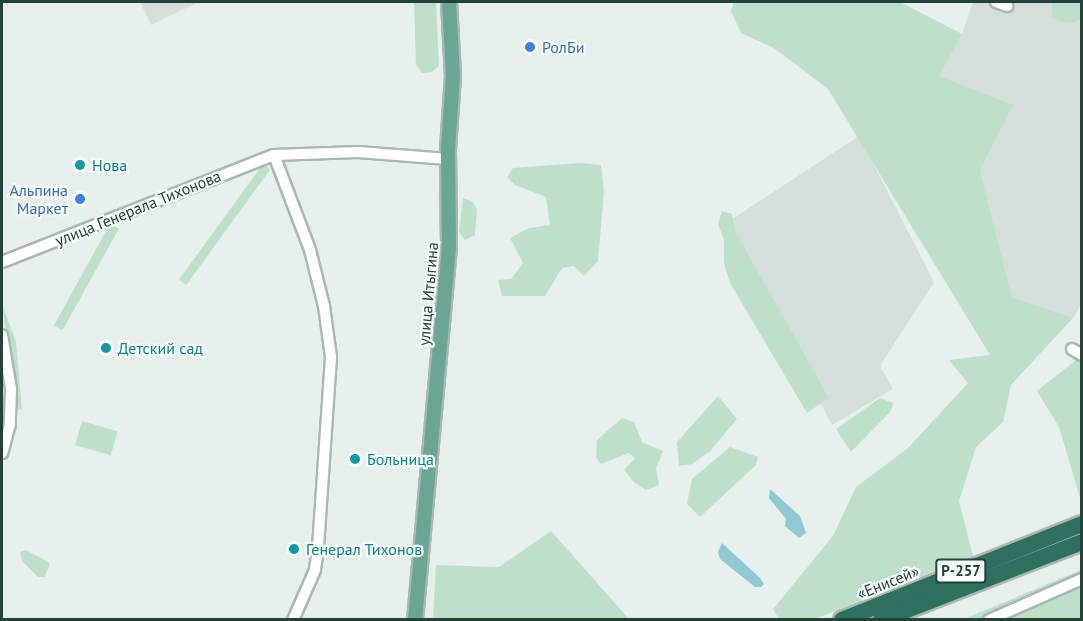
<!DOCTYPE html>
<meta charset="utf-8">
<style>
body{margin:0}
#map{position:relative;width:1083px;height:621px;overflow:hidden;background:#e6efeb;font-family:"PT Sans",sans-serif}
div>[style]{position:absolute}
[style*='--x']{left:calc(var(--x)*1px);top:calc(var(--y)*1px);width:calc(var(--w)*1px);rotate:calc(var(--a)*1deg)}
.built>*{inset:0;background:#d4dfda}
.green>*{inset:0;background:#bfe0c8;transform-origin:0 0}
.water>*{inset:0;background:#8ec9d4}
.roads{filter:drop-shadow(2px 0 #a8b8b2) drop-shadow(-2px 0 #a8b8b2) drop-shadow(0 2px #a8b8b2) drop-shadow(0 -2px #a8b8b2)}
.minor>*{height:10px;margin:-5px;padding:0 5px;transform-origin:5px;border-radius:5px;background:#fff}
.major>*{height:14px;margin:-7px;padding:0 7px;transform-origin:7px;border-radius:7px;background:#6aa596}
.highway>*{height:16px;margin:-8px;padding:0 8px;transform-origin:8px;border-radius:8px;background:#2f6f62}
.dots>*{width:16px;height:16px;translate:-50% -50%;box-sizing:border-box;border:3px solid #f7fbf9;border-radius:50%}
span{translate:-50% -50%;white-space:nowrap;text-align:center;line-height:1.15;-webkit-text-stroke:4.5px #f7fbf9;paint-order:stroke}
.shield-label span{padding:2px 4px;background:#f7fbf9;border:2px solid;border-radius:4px;-webkit-text-stroke-width:0}
.shield-label{font-size:15px;color:#24423a;font-weight:700}
.shop-label{font-size:16px;color:#366cbe}
.left{translate:0 -50%;text-align:left}
.right{translate:-100% -50%;text-align:right}
.culture-label{font-size:16px;color:#0d838f}
.street-label{font-size:16px;color:#24423a}
.frame{position:absolute;inset:0;border:3px solid #24423a;pointer-events:none}
</style>
<div id="map">
<div class="built">
<i style="clip-path:polygon(140px 2px,199px 2px,151px 25px)"></i>
<i style="clip-path:polygon(973px 2px,1081px 2px,1082px 303px,1073px 318px,1012px 297px,980px 170px,1012px 105px,938px 76px,962px 34px)"></i>
<i style="clip-path:polygon(859px 136px,934px 282px,880px 366px,893px 389px,832px 425px,726px 223px)"></i>
</div>
<div class="green">
<i style="clip-path:polygon(414px 2px,436px 2px,439px 66px,432px 72px,422px 73px,416px 65px)"></i>
<i style="clip-path:polygon(734px 2px,900px 2px,962px 34px,939px 76px,1013px 105px,980px 170px,1012px 297px,1073px 318px,1011px 385px,1003px 422px,976px 447px,959px 501px,973px 556px,815px 619px,779px 619px,773px 609px,833px 536px,856px 487px,908px 448px,968px 383px,949px 360px,990px 355px,828px 89px,774px 48px,741px 33px,731px 11px)"></i>
<i style="clip-path:polygon(1052px 2px,1081px 2px,1081px 18px,1074px 23px,1059px 21px,1053px 17px)"></i>
<i style="clip-path:polygon(580px 163px,601px 165px,604px 192px,598px 261px,584px 276px,574px 266px,562px 268px,545px 296px,502px 296px,498px 280px,511px 279px,523px 263px,510px 238px,529px 228px,550px 225px,546px 197px,515px 185px,507px 177px,513px 168px)"></i>
<i style="left:263px;top:164px;width:9px;height:143px;rotate:36deg"></i>
<i style="clip-path:polygon(463px 198px,472px 201px,477px 209px,475px 235px,465px 240px,459px 232px)"></i>
<i style="clip-path:polygon(722px 211px,732px 214px,735px 231px,829px 398px,807px 413px,730px 283px,724px 263px,724px 240px,718px 224px)"></i>
<i style="left:110px;top:224px;width:10px;height:116px;rotate:29deg"></i>
<i style="clip-path:polygon(2px 304px,16px 342px,22px 410px,18px 409px,15px 399px)"></i>
<i style="clip-path:polygon(1081px 356px,1081px 501px,1059px 427px,1037px 391px)"></i>
<i style="clip-path:polygon(718px 396px,737px 419px,710px 451px,692px 464px,679px 466px,677px 442px)"></i>
<i style="clip-path:polygon(880px 398px,893px 403px,891px 411px,851px 452px,836px 429px)"></i>
<i style="clip-path:polygon(622px 418px,634px 422px,642px 442px,663px 451px,656px 468px,659px 485px,646px 490px,634px 482px,624px 470px,635px 458px,629px 453px,601px 464px,596px 458px,597px 440px)"></i>
<i style="left:82px;top:421px;width:37px;height:25px;rotate:16deg"></i>
<i style="clip-path:polygon(730px 447px,758px 457px,756px 465px,700px 517px,687px 504px,692px 479px)"></i>
<i style="clip-path:polygon(551px 531px,629px 619px,433px 619px,436px 565px,499px 567px)"></i>
<i style="clip-path:polygon(26px 550px,50px 563px,45px 577px,38px 577px,22px 561px,20px 552px)"></i>
<i style="clip-path:polygon(1081px 570px,1081px 619px,964px 619px)"></i>
</div>
<div class="water">
<i style="clip-path:polygon(770px 489px,800px 516px,806px 533px,799px 538px,785px 526px,786px 519px,769px 498px)"></i>
<i style="clip-path:polygon(722px 543px,760px 578px,764px 584px,761px 587px,755px 587px,720px 559px,718px 552px)"></i>
</div>
<div class="roads">
<div class="minor">
<i style="--x:996;--y:2;--w:12;--a:20"></i>
<i style="--x:274;--y:155;--w:102;--a:69.2"></i>
<i style="--x:310;--y:250;--w:58;--a:76"></i>
<i style="--x:324;--y:306;--w:51;--a:82.2"></i>
<i style="--x:331;--y:357;--w:193;--a:93.9"></i>
<i style="--x:318;--y:550;--w:20;--a:99"></i>
<i style="--x:315;--y:570;--w:55;--a:113.7"></i>
<i style="--x:2;--y:262;--w:292;--a:-21.5"></i>
<i style="--x:274;--y:155;--w:84;--a:-2"></i>
<i style="--x:358;--y:152;--w:90;--a:4.4"></i>
<i style="--x:2;--y:335;--w:55;--a:80.5"></i>
<i style="--x:11;--y:389;--w:35;--a:92"></i>
<i style="--x:10;--y:424;--w:30;--a:105"></i>
<i style="--x:1072;--y:349;--w:12;--a:31"></i>
<i style="--x:989;--y:620;--w:102;--a:-23.8"></i>
</div>
<div class="major">
<i style="--x:415;--y:620;--w:376;--a:-84.8"></i>
<i style="--x:449;--y:246;--w:97;--a:-90.6"></i>
<i style="--x:448;--y:149;--w:73;--a:-86.1"></i>
<i style="--x:453;--y:76;--w:74;--a:-93.1"></i>
</div>
<div class="highway">
<i style="--x:842;--y:620;--w:258;--a:-21.8"></i>
<i style="--x:881;--y:620;--w:216;--a:-21.2"></i>
</div>
</div>
<div class="dots">
<i style="left:530px;top:47px;background:#3f7fe0"></i>
<i style="left:80px;top:165px;background:#0f9aa8"></i>
<i style="left:80px;top:199px;background:#3f7fe0"></i>
<i style="left:106px;top:348px;background:#0f9aa8"></i>
<i style="left:355px;top:459px;background:#0f9aa8"></i>
<i style="left:294px;top:549px;background:#0f9aa8"></i>
</div>
<div class="shield-label">
<span style="left:961px;top:571px">Р-257</span>
</div>
<div class="shop-label">
<span class="left" style="left:542px;top:47px">РолБи</span>
<span class="right" style="left:68px;top:199px">Альпина<br>Маркет</span>
</div>
<div class="culture-label">
<span class="left" style="left:92px;top:165px">Нова</span>
<span class="left" style="left:118px;top:348px">Детский сад</span>
<span class="left" style="left:367px;top:459px">Больница</span>
<span class="left" style="left:306px;top:549px">Генерал Тихонов</span>
</div>
<div class="street-label">
<span style="left:138px;top:208px;rotate:-22deg">улица Генерала Тихонова</span>
<span style="left:428px;top:294px;rotate:-85deg">улица Итыгина</span>
<span style="left:888px;top:582px;rotate:-22deg">«Енисей»</span>
</div>
<div class="frame"></div>
</div>
